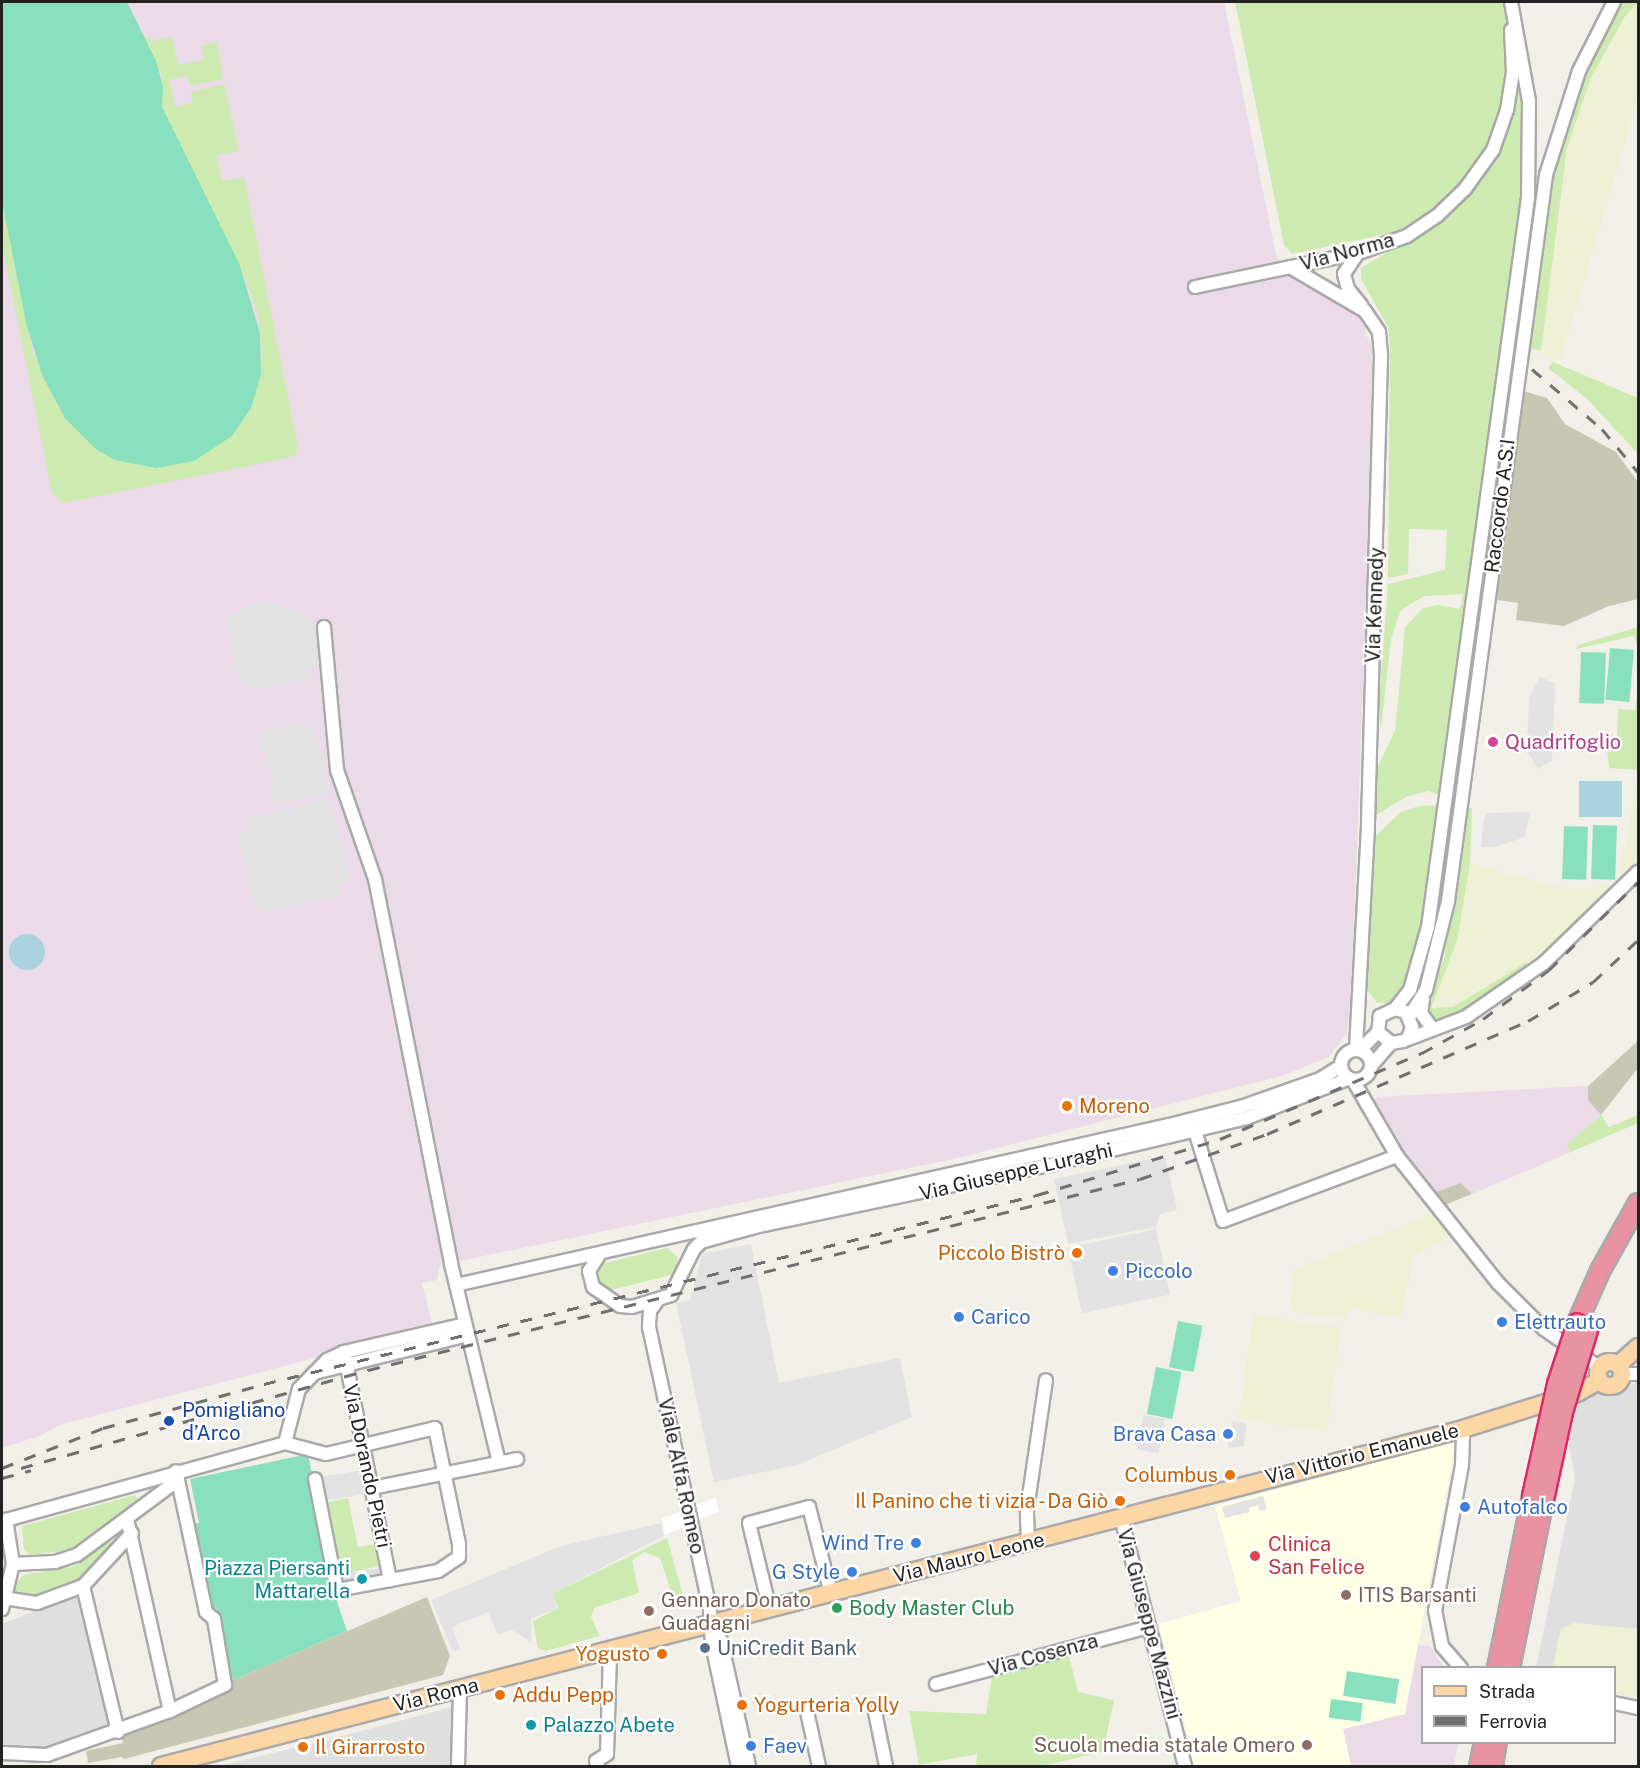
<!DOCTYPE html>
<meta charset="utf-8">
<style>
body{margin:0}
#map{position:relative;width:1640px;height:1768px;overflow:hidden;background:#f2efe9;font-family:"Public Sans",sans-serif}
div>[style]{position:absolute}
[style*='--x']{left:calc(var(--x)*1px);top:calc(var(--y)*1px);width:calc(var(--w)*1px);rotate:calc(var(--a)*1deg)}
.residential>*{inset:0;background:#e0dfdf}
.industrial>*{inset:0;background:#ebdbe8}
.education>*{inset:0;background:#ffffe5}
.construction>*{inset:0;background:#c7c7b4}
.farmland>*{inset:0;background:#eef0d5;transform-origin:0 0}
.grass>*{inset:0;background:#cdebb0}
.pitch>*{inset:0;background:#88e0be;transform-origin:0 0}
.parking>*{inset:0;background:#e2e2e2;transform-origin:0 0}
.plaza>*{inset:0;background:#dddde8;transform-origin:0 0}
.water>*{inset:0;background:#aad3df;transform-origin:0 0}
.round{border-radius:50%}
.pier>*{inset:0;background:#fff}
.roads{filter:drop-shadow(2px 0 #a9a9a9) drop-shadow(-2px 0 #a9a9a9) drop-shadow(0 2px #a9a9a9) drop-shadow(0 -2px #a9a9a9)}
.minor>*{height:12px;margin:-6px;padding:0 6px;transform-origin:6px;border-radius:6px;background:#fff}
.minor>.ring{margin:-6px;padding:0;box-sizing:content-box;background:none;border:12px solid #fff;border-radius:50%}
.major>*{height:16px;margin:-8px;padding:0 8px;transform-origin:8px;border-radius:8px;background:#fcd6a4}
.major>.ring{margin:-8px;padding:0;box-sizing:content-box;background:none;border:16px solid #fcd6a4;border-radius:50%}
.highway>*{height:18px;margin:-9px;padding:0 9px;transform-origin:9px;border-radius:9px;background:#e892a2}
.rail>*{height:3px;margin-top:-1.5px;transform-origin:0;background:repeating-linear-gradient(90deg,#707070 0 12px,transparent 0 24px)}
.bridges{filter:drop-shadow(2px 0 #dc2a67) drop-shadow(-2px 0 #dc2a67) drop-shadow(0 2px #dc2a67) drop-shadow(0 -2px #dc2a67)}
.highway-bridge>*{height:18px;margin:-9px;padding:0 9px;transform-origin:9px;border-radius:9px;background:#e892a2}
.dots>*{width:16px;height:16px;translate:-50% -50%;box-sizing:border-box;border:3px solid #fff;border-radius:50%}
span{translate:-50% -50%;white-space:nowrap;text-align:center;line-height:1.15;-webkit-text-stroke:4.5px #fff;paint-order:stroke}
.street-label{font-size:20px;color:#222}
.hotel-label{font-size:20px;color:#b23c85}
.left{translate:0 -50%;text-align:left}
.food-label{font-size:20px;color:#c56008}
.right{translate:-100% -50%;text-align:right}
.shop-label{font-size:20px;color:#366cbe}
.transit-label{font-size:20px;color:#164399}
.health-label{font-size:20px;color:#be3a42}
.culture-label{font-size:20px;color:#0d838f}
.education-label{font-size:20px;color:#785e54}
.leisure-label{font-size:20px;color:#27864d}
.service-label{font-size:20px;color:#4e5e75}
.frame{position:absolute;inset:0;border:3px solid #222;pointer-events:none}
.legend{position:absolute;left:1421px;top:1666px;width:195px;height:78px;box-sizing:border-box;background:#fff;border:2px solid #a7a7a7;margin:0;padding:8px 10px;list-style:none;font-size:18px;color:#222}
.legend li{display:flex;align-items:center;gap:12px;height:30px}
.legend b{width:30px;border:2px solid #a7a7a7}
</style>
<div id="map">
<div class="residential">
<i style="clip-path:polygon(1638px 1381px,1638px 1629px,1573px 1624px,1561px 1629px,1553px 1667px,1536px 1668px,1575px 1478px,1562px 1406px,1598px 1391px,1618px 1392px)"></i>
<i style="clip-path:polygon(79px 1593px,113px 1727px,43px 1751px,2px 1749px,2px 1624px)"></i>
<i style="clip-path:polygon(452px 1707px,452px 1766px,219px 1766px,323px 1741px)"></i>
</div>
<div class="industrial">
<i style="clip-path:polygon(2px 2px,1224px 2px,1277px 259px,1365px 311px,1366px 335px,1375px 351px,1383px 389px,1369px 523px,1352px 984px,1347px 1033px,1329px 1057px,1282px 1076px,958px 1158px,440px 1265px,437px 1280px,422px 1283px,433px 1327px,59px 1425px,40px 1436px,2px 1448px)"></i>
<i style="clip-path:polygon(1588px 1086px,1588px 1100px,1601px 1115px,1568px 1145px,1571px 1152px,1472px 1194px,1461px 1183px,1433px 1193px,1372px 1103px,1377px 1097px)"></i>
<i style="clip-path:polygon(1418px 1645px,1430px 1646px,1444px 1667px,1422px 1668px,1422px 1742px,1458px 1743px,1454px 1766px,1351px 1766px,1342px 1729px,1405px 1714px)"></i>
</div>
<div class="education">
<i style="clip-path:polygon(1456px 1441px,1405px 1714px,1343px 1729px,1351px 1766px,1195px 1766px,1159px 1624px,1241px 1601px,1215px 1506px)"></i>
</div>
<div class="construction">
<i style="clip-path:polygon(1523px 391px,1547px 398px,1565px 424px,1616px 452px,1638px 482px,1638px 599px,1609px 606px,1564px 626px,1516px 620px,1518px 603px,1497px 600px)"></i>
<i style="clip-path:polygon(1638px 1041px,1638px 1068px,1601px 1115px,1588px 1100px,1588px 1086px)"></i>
<i style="clip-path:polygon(1461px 1183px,1472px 1194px,1445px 1205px,1436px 1192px)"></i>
<i style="clip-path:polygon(427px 1597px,450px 1656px,443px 1675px,124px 1759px,122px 1757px,88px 1763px,86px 1751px,123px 1743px,121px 1735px,216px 1697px,233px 1680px)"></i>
</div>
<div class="farmland">
<i style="clip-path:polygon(1638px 2px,1638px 99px,1561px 359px,1553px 362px,1544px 357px,1540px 344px,1567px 148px,1591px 78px,1624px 18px)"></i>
<i style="clip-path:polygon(1638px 770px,1638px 868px,1569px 935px,1533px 964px,1524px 963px,1453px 1007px,1431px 1008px,1457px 941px,1470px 863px,1558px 887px,1586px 889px,1613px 884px,1619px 881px)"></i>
<i style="clip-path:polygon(1434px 1213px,1457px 1236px,1426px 1248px,1413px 1259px,1401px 1318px,1350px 1308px,1347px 1319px,1289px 1311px,1293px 1270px)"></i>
<i style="left:1253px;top:1315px;width:89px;height:105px;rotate:8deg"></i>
<i style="clip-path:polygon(1574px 1623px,1638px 1629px,1638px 1698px,1615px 1694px,1614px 1668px,1553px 1667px,1561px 1629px)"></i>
</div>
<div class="grass">
<i style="clip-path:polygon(1235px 2px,1504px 2px,1510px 56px,1509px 87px,1491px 141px,1470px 175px,1450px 197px,1412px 224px,1392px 233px,1292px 254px,1284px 245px)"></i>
<i style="clip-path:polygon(1620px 2px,1638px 2px,1624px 18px,1591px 78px,1567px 148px,1541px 351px,1528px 348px,1550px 178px,1578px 84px)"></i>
<i style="clip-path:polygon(142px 33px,152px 41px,172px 37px,178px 65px,204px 60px,201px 46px,217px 42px,223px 79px,190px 86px,187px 76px,169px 80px,175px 107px,193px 102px,191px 92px,224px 84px,239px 151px,216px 155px,222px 181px,244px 177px,298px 447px,294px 456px,287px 458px,64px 503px,52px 493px,2px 244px,2px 201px,33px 351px,65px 418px,232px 436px,251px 408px,262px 356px,258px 316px,246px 280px,162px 107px,161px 74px)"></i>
<i style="clip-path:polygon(1521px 77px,1525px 108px,1524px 189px,1441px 796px,1429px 791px,1406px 797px,1376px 815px,1377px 768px,1395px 731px,1405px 627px,1423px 608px,1438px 605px,1460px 609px,1463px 594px,1424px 596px,1401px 610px,1391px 639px,1381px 728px,1378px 715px,1388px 584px,1445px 570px,1447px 530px,1409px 529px,1408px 574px,1388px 578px,1390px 348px,1388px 327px,1361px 279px,1361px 268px,1445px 218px,1472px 192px,1493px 161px,1510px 124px)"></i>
<i style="clip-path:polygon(1553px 362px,1638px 398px,1638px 454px,1587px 399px,1548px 368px)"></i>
<i style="clip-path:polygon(1638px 627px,1638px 649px,1634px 636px,1576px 649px,1578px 645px)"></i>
<i style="clip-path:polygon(1638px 687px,1638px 770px,1609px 768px,1606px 740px,1617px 740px,1618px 709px,1635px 710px)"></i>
<i style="clip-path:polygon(1441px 805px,1423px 937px,1410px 979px,1389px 1003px,1377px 1003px,1367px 989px,1373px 838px,1401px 812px,1419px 806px)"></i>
<i style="clip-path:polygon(1472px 808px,1470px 863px,1457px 941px,1431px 1008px,1453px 1007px,1525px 963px,1533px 964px,1487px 998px,1457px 1015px,1435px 1021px,1425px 1013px,1427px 1000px,1444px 959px,1465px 809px)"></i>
<i style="clip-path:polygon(1601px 1115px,1609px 1127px,1638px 1115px,1638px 1123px,1571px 1152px,1567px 1145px)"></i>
<i style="clip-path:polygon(667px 1248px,678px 1257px,675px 1274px,607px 1291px,597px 1288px,597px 1265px)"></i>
<i style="clip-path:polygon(135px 1495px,137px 1499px,69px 1550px,30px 1555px,24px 1550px,22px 1526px)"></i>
<i style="clip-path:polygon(348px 1498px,358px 1547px,377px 1544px,381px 1566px,337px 1575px,323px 1503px)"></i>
<i style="clip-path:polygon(667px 1538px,686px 1606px,673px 1597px,660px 1558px,644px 1552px,632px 1561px,639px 1593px,594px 1608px,591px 1617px,600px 1636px,546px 1651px,538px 1648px,533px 1621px,558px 1608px,553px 1593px)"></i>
<i style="clip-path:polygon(110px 1541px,116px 1547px,87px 1579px,34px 1601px,13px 1597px,11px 1591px,23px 1575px,75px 1566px)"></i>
<i style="clip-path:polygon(1069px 1656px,1078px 1692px,1114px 1700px,1103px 1752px,1041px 1766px,976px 1766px,977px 1754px,919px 1765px,909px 1711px,986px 1714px,992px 1676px)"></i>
</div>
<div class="pitch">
<i style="clip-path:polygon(2px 2px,127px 2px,157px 63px,163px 88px,162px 107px,239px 263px,260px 333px,261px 375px,251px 408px,232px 436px,194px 461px,156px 468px,115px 460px,97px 450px,65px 418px,43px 377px,27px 327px,2px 201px)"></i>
<i style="left:1610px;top:648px;width:24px;height:52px;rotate:5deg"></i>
<i style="left:1581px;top:652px;width:25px;height:51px;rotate:2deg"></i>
<i style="left:1593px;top:825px;width:24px;height:54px;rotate:2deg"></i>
<i style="left:1564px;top:826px;width:24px;height:53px;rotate:2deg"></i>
<i style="left:1178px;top:1321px;width:25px;height:47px;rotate:11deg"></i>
<i style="left:1156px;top:1367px;width:26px;height:48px;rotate:11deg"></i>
<i style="clip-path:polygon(308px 1454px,338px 1605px,347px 1631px,233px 1680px,217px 1609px,210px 1610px,191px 1524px,199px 1523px,190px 1479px)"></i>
<i style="left:1347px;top:1671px;width:53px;height:25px;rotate:9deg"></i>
<i style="left:1331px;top:1699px;width:32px;height:19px;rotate:7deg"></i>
</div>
<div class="parking">
<i style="clip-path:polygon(262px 601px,305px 614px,318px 627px,323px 660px,321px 666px,308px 669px,309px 678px,253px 690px,240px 679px,226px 618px)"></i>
<i style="clip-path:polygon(1540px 677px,1555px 683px,1552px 761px,1538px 769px,1527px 750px,1529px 698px)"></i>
<i style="clip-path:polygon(304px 722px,306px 729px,314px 728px,330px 793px,277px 805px,276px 798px,272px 801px,270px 790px,275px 787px,267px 752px,261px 752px,257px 736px,264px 740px,263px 731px)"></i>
<i style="clip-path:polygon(326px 799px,328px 807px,332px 806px,350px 882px,340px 886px,339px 895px,268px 912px,260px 910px,255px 906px,239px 838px,254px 817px)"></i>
<i style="clip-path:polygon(1530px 812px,1525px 837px,1495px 847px,1481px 847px,1484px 818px,1488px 813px)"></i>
<i style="clip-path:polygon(1165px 1156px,1177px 1210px,1160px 1214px,1156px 1227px,1068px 1244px,1054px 1179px)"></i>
<i style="left:1156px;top:1229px;width:67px;height:90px;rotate:78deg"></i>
<i style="clip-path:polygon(751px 1244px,779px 1383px,900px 1358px,912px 1417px,797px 1465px,714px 1482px,676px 1303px,690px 1300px,702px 1254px)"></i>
<i style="left:1143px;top:1415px;width:22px;height:35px;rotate:10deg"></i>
<i style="clip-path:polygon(1232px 1421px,1247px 1423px,1244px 1446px,1228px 1448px)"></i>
<i style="left:363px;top:1470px;width:24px;height:46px;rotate:81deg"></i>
<i style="clip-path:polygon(1263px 1496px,1267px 1509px,1260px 1511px,1258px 1505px,1249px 1508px,1250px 1512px,1225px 1518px,1222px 1507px)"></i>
<i style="clip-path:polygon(661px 1523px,664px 1536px,553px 1593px,557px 1608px,531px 1619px,531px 1642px,512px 1630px,498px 1634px,488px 1612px,452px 1627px,460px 1649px,453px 1652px,431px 1600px,561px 1546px)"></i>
</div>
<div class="plaza">
<i style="left:388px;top:1567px;width:13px;height:55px;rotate:81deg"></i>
</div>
<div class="water">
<i style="left:1579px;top:781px;width:43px;height:36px"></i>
<i class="round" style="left:9px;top:934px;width:36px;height:36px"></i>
</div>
<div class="pier">
<i style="clip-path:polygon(715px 1498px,719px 1511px,665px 1535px,662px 1519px)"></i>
</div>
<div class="roads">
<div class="minor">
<i style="--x:1358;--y:253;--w:25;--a:124"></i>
<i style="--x:1344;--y:274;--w:16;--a:75"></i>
<i style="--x:1348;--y:289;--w:21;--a:51"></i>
<i style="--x:1290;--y:267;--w:87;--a:30.4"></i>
<i style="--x:1365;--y:311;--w:25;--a:56"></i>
<i style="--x:1379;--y:332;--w:25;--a:85"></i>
<i style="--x:1381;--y:357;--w:470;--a:91.6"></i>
<i style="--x:1368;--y:827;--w:222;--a:93.1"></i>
<i style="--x:1195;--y:287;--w:167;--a:-11.8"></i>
<i style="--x:1358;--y:253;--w:52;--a:-19.1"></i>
<i style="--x:1407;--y:236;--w:37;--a:-34"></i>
<i style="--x:1438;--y:215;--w:37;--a:-44"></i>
<i style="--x:1465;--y:189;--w:48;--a:-54.3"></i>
<i style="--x:1493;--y:150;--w:42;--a:-70.7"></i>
<i style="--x:1507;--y:110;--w:38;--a:-81"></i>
<i style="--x:1513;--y:72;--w:42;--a:-92.7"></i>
<i style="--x:324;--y:627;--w:144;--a:84.8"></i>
<i style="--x:337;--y:770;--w:115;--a:70.8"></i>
<i style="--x:375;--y:879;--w:392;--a:78.8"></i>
<i style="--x:451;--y:1264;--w:204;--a:76.4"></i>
<i style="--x:1423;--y:999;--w:14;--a:98"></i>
<i style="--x:1421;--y:1013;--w:17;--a:54"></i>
<i style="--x:1395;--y:1009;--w:24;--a:-52"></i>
<i style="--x:1410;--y:990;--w:66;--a:-74.1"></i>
<i style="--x:1428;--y:927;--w:736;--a:-82.19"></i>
<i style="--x:1528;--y:198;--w:97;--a:-89.4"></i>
<i style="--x:1529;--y:101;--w:101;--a:-100.3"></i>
<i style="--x:1409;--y:1017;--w:32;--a:-58"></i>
<i style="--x:1426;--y:990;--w:92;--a:-76.1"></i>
<i style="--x:1448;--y:901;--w:733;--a:-82.31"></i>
<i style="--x:1546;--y:175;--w:109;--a:-72.4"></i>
<i style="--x:1579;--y:71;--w:77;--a:-63.1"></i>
<i style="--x:1408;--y:1038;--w:12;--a:-70"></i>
<i style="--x:1412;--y:1027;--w:16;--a:-112"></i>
<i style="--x:1406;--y:1012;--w:11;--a:-165"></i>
<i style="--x:1395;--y:1009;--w:17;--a:155"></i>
<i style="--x:1380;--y:1016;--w:16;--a:97"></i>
<i style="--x:1378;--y:1032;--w:17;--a:40"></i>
<i style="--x:1391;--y:1043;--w:12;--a:-9"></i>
<i style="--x:1403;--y:1041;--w:67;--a:-20.9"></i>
<i style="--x:1466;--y:1017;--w:95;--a:-34.7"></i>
<i style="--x:1544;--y:963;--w:131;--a:-44.1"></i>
<i class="ring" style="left:1341px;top:1050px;width:18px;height:18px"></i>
<i style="--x:1360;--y:1050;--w:25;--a:-45"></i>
<i style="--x:1371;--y:1066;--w:30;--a:-49"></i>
<i style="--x:1353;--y:1080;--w:88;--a:59.9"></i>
<i style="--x:1397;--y:1156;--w:162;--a:51.5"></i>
<i style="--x:1498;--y:1283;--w:65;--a:45"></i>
<i style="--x:1544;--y:1329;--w:68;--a:34.9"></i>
<i style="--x:1195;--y:1131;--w:94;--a:72.7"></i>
<i style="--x:1223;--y:1221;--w:186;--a:-20.5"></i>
<i style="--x:599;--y:1255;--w:19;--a:122"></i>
<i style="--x:589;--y:1271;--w:16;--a:76"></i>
<i style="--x:593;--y:1287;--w:33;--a:35"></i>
<i style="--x:620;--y:1306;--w:12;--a:5"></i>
<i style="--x:632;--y:1307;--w:41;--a:-17.1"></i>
<i style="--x:671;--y:1295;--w:51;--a:-63.4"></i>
<i style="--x:694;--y:1249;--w:10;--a:-45"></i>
<i style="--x:701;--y:1242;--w:56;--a:-15.5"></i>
<i style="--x:755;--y:1227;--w:296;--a:-11.9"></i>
<i style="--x:1045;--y:1166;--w:208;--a:-13.4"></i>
<i style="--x:1247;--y:1118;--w:110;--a:-21.2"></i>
<i style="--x:456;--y:1285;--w:731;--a:-12.65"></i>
<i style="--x:1169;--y:1125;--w:77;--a:-14.2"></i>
<i style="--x:1244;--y:1106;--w:81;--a:-19.6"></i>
<i style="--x:1320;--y:1079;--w:25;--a:-32"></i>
<i style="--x:657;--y:1301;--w:12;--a:125"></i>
<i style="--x:650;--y:1311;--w:16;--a:94"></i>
<i style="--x:649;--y:1327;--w:289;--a:77.8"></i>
<i style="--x:710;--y:1609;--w:35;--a:87"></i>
<i style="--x:712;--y:1644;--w:125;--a:78"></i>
<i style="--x:344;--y:1352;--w:233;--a:78.6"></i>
<i style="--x:314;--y:1373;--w:159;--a:-13.9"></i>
<i style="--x:1622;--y:1374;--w:16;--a:0"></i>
<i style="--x:285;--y:1443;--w:56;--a:-75.5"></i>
<i style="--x:299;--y:1389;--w:40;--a:-46"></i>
<i style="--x:327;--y:1360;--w:19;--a:-25"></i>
<i style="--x:344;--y:1352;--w:124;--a:-13"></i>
<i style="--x:372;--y:1488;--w:148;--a:-11.3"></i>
<i style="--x:1121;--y:1517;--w:257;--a:75.6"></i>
<i style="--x:127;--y:1519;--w:197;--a:77.4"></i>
<i style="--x:1028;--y:1543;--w:33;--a:-92"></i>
<i style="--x:1027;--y:1510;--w:131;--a:-81.7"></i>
<i style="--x:13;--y:1564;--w:42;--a:-2.7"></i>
<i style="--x:55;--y:1562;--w:23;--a:-18"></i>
<i style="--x:77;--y:1555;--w:126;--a:-36.6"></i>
<i style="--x:83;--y:1586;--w:150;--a:76.5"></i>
<i style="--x:4;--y:1598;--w:33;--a:9"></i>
<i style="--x:37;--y:1603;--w:49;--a:-20.3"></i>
<i style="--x:83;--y:1586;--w:72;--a:-47.2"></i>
<i style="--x:2;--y:1609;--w:46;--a:-76.3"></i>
<i style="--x:13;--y:1564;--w:45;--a:-99"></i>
<i style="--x:6;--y:1520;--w:289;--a:-15.4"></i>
<i style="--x:285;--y:1443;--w:42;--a:15"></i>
<i style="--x:326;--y:1454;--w:112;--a:-13.4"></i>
<i style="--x:435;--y:1428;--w:118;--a:78.3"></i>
<i style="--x:459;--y:1544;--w:13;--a:90"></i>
<i style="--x:459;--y:1557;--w:25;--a:146"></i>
<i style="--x:438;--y:1571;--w:103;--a:169.3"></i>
<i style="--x:337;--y:1590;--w:113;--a:-101.2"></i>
<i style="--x:770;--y:1610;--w:89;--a:-103.6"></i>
<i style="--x:749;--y:1523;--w:62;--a:-14.9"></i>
<i style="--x:809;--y:1507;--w:90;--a:75.8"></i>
<i style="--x:713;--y:1627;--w:16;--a:60"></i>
<i style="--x:721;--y:1641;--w:128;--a:77.4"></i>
<i style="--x:1461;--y:1668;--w:29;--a:-131"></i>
<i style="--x:1442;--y:1646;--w:36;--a:-101"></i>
<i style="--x:1435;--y:1611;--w:148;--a:-79.5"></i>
<i style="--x:1462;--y:1465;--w:36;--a:-88"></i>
<i style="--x:936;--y:1684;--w:220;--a:-15"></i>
<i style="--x:1614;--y:1703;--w:25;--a:12"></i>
<i style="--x:806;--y:1707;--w:60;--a:77.6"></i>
<i style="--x:875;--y:1712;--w:55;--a:78.5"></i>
<i style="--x:2;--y:1753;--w:45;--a:2.5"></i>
<i style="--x:47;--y:1755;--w:131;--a:-19.7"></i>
<i style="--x:170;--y:1711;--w:61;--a:-25.3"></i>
<i style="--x:225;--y:1685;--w:67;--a:-99.5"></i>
<i style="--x:214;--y:1619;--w:11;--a:-139"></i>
<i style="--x:206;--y:1612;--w:144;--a:-102"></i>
<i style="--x:458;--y:1766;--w:77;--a:-88.5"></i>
<i style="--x:598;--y:1766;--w:5;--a:-112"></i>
<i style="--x:596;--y:1761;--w:13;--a:-32"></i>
<i style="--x:607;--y:1754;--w:103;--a:-88.3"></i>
</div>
<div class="major">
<i class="ring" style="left:1598px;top:1362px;width:8px;height:8px"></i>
<i style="--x:1618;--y:1365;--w:27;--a:-42"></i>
<i style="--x:161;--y:1766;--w:1345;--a:-14.51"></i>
<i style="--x:1463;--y:1429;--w:120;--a:-17.5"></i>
<i style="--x:1577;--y:1393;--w:25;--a:-29"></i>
</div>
<div class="highway">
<i style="--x:1577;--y:1323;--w:57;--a:-66.1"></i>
<i style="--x:1600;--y:1271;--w:78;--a:-60.8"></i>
<i style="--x:1497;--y:1668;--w:176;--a:-78.5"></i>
<i style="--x:1510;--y:1668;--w:171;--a:-78.6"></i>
<i style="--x:1479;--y:1766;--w:25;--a:-78"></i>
<i style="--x:1493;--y:1766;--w:24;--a:-81"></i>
</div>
</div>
<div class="rail">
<i style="--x:1532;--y:369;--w:92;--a:40.6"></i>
<i style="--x:1602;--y:429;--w:56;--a:50.1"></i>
<i style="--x:2;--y:1468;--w:109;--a:-21.6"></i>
<i style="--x:103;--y:1428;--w:167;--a:-15.3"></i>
<i style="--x:264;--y:1384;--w:796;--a:-13.74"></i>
<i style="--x:1037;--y:1195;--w:191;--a:-17"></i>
<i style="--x:1220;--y:1139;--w:220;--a:-23.1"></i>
<i style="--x:1422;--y:1053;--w:70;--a:-29.1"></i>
<i style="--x:1483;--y:1019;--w:82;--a:-36.6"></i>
<i style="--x:1549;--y:970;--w:125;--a:-44.7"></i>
<i style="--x:21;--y:1468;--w:361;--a:-15.8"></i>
<i style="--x:368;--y:1370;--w:795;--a:-13.9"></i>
<i style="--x:1140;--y:1179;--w:135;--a:-19.5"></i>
<i style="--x:1267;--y:1134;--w:284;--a:-23.4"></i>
<i style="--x:1528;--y:1021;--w:76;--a:-31"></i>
<i style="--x:1593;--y:982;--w:62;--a:-43"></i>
<i style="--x:2;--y:1478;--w:30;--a:-15"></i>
</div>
<div class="bridges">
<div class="highway-bridge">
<i style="--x:1532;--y:1496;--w:115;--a:-77.4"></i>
<i style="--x:1557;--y:1384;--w:64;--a:-71.8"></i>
<i style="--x:1544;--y:1500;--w:90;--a:-77.8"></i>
<i style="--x:1563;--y:1412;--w:89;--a:-73"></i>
</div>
</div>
<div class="dots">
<i style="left:1493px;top:742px;background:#d1479c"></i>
<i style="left:1067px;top:1106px;background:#e8710a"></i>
<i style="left:1077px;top:1253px;background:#e8710a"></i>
<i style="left:1113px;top:1271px;background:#3f7fe0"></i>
<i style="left:959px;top:1317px;background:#3f7fe0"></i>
<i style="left:1502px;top:1322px;background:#3f7fe0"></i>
<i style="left:169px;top:1421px;background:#1a4fb4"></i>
<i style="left:1228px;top:1434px;background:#3f7fe0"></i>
<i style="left:1230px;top:1475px;background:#e8710a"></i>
<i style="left:1120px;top:1501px;background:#e8710a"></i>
<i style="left:1465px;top:1507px;background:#3f7fe0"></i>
<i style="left:916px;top:1543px;background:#3f7fe0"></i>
<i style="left:1255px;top:1556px;background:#e0444e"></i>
<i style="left:852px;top:1572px;background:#3f7fe0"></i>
<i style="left:362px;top:1579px;background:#0f9aa8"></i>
<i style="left:1346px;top:1595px;background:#8d6e63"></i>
<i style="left:837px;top:1608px;background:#2e9e5b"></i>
<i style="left:649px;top:1611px;background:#8d6e63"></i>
<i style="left:705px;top:1648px;background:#5c6f8a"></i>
<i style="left:662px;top:1654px;background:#e8710a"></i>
<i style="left:500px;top:1695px;background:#e8710a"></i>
<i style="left:742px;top:1705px;background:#e8710a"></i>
<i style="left:531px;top:1725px;background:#0f9aa8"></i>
<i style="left:1307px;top:1745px;background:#8d6e63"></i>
<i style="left:751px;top:1746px;background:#3f7fe0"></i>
<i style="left:303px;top:1747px;background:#e8710a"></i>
</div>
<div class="street-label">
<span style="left:1347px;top:252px;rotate:-15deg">Via Norma</span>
<span style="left:1500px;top:506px;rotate:-83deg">Raccordo A.S.I</span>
<span style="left:1375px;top:605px;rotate:-88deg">Via Kennedy</span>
<span style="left:1016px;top:1172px;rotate:-13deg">Via Giuseppe Luraghi</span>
<span style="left:1362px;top:1454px;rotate:-14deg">Via Vittorio Emanuele</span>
<span style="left:367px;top:1466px;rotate:78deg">Via Dorando Pietri</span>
<span style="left:681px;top:1476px;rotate:78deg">Viale Alfa Romeo</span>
<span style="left:969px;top:1558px;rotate:-14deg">Via Mauro Leone</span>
<span style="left:1149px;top:1624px;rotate:75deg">Via Giuseppe Mazzini</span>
<span style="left:1043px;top:1655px;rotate:-15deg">Via Cosenza</span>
<span style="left:436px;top:1695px;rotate:-14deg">Via Roma</span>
</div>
<div class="hotel-label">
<span class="left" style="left:1505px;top:742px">Quadrifoglio</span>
</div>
<div class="food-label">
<span class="left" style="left:1079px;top:1106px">Moreno</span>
<span class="right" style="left:1065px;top:1253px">Piccolo Bistrò</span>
<span class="right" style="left:1218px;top:1475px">Columbus</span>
<span class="right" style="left:1108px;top:1501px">Il Panino che ti vizia - Da Giò</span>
<span class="right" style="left:650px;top:1654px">Yogusto</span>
<span class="left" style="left:512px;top:1695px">Addu Pepp</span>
<span class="left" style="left:754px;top:1705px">Yogurteria Yolly</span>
<span class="left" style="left:315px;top:1747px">Il Girarrosto</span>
</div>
<div class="shop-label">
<span class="left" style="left:1125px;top:1271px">Piccolo</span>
<span class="left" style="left:971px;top:1317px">Carico</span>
<span class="left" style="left:1514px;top:1322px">Elettrauto</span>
<span class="right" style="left:1216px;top:1434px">Brava Casa</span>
<span class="left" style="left:1477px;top:1507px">Autofalco</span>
<span class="right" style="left:904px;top:1543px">Wind Tre</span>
<span class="right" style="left:840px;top:1572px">G Style</span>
<span class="left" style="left:763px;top:1746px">Faev</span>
</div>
<div class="transit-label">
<span class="left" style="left:182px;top:1422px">Pomigliano<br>d’Arco</span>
</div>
<div class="health-label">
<span class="left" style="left:1268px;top:1556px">Clinica<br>San Felice</span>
</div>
<div class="culture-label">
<span class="right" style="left:350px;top:1580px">Piazza Piersanti<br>Mattarella</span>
<span class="left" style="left:543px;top:1725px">Palazzo Abete</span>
</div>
<div class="education-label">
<span class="left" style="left:1358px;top:1595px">ITIS Barsanti</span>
<span class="left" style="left:661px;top:1612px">Gennaro Donato<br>Guadagni</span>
<span class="right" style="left:1295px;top:1745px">Scuola media statale Omero</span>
</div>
<div class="leisure-label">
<span class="left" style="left:849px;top:1608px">Body Master Club</span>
</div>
<div class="service-label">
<span class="left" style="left:717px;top:1648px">UniCredit Bank</span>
</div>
<div class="frame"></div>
<ul class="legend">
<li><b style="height:8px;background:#fcd6a4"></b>Strada</li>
<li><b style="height:8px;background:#707070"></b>Ferrovia</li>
</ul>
</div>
